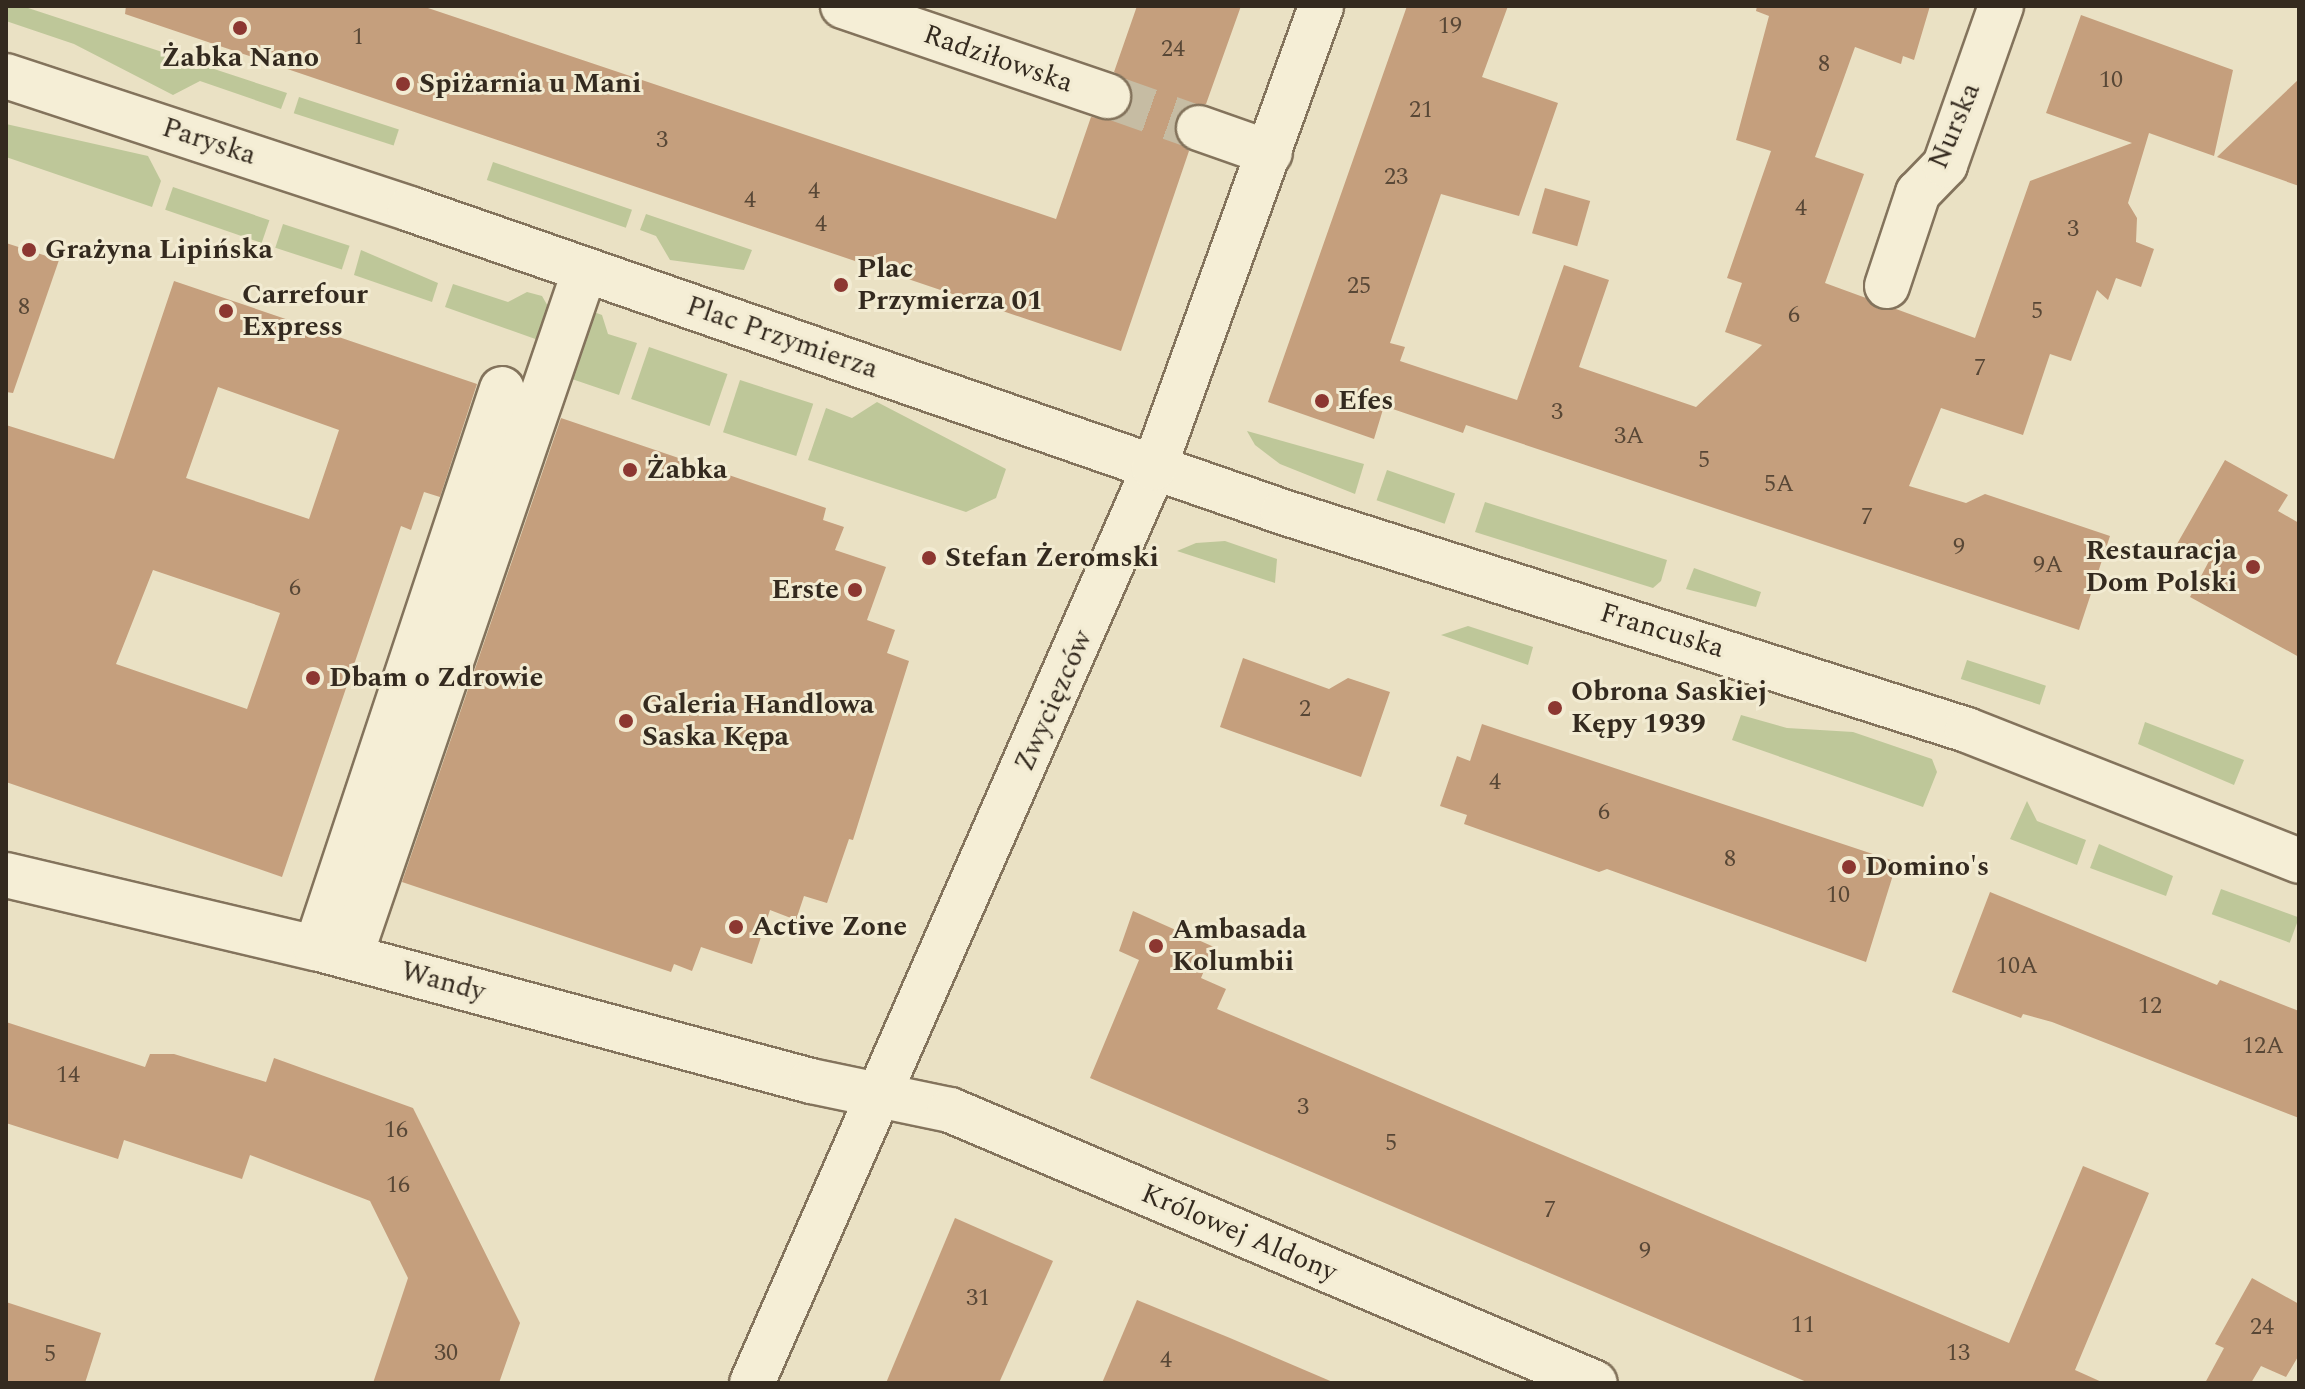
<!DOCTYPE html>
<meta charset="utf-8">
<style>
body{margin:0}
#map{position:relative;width:2305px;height:1389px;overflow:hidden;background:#eae1c4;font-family:Spectral,serif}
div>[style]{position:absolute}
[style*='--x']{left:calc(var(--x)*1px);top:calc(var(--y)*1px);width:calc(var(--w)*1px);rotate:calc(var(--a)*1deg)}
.green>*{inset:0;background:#bec799;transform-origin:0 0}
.building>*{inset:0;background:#c59f7d;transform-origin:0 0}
.minor-tunnel>*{height:44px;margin-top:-22px;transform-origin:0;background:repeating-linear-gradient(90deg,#c6bca3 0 44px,transparent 0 66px)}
.roads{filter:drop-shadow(2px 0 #83735c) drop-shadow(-2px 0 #83735c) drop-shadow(0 2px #83735c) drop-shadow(0 -2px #83735c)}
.minor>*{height:44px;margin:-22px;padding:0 22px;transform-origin:22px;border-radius:22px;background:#f5eed6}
.dots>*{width:22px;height:22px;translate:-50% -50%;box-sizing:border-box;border:4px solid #f2ebd2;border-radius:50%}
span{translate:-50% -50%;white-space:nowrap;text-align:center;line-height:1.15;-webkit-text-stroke:6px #f2ebd2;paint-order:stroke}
.number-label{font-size:24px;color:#584736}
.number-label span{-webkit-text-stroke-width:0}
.poi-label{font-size:28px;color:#342a1f;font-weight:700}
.left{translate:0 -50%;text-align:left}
.right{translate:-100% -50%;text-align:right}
.street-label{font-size:28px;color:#342a1f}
.frame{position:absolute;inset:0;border:8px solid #342a1f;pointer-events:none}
</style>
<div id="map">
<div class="green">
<i style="clip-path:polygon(6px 6px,22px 6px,287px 93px,281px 109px,200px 81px,173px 95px,74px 44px,6px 21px)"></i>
<i style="left:299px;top:97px;width:105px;height:17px;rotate:18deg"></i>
<i style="clip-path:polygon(6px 124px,148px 156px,161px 181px,152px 207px,6px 157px)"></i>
<i style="left:493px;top:162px;width:147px;height:19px;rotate:19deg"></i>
<i style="left:173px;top:187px;width:102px;height:24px;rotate:19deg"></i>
<i style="clip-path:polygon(646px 214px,752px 250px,744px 270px,670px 260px,656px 236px,640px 230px)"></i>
<i style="left:283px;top:224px;width:70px;height:25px;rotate:18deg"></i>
<i style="clip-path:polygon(361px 250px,438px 283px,432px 302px,354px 275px)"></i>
<i style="clip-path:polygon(453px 284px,508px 302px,527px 292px,542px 296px,549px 308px,541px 341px,445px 307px)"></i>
<i style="clip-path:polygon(591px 311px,602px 315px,608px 334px,637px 343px,619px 395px,563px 376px)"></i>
<i style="left:649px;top:347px;width:83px;height:55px;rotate:19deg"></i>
<i style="left:740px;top:380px;width:77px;height:55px;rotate:18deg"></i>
<i style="clip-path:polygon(877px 402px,1006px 469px,996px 498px,966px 512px,808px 460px,826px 408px,852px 418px)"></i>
<i style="clip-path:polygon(1247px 431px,1364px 464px,1355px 494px,1280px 464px,1255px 445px)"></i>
<i style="left:1387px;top:470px;width:72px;height:32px;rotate:19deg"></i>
<i style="clip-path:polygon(1485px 502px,1667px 560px,1661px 581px,1653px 588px,1475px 532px)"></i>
<i style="clip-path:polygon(1225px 541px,1277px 559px,1275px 583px,1177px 551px,1196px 543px)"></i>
<i style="clip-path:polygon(1694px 568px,1761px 592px,1756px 607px,1686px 589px)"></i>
<i style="clip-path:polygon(1468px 626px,1533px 647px,1528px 665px,1441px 635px)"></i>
<i style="left:1967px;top:660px;width:83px;height:20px;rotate:18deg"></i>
<i style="clip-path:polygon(1741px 715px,1787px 728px,1853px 732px,1932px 759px,1937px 772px,1923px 807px,1732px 740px)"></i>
<i style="clip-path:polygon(2145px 722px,2244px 760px,2234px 785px,2138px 744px)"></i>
<i style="clip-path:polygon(2027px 801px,2037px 821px,2086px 840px,2077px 865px,2010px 839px)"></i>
<i style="clip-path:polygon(2099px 844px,2173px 876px,2166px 896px,2090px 868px)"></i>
<i style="left:2221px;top:889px;width:83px;height:27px;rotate:20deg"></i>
</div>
<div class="building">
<i style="clip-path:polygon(126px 6px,422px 6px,1056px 219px,1091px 117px,1114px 120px,1131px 105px,1127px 80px,1114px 72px,1137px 6px,1241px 6px,1206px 104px,1183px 109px,1175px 120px,1175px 133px,1189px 151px,1121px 351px,125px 14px)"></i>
<i style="clip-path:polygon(1407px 6px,1508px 6px,1482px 77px,1558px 103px,1519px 216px,1441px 194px,1390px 343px,1405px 347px,1400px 361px,1517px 400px,1564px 265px,1609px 280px,1579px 367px,1696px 407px,1762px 345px,1725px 332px,1742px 283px,1727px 278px,1771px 151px,1736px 140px,1769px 16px,1756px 11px,1757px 6px,1930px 6px,1914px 60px,1903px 56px,1901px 64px,1855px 47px,1841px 86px,1815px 157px,1864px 174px,1825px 283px,1866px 298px,1878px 309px,1896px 309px,1975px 338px,2030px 181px,2132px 143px,2046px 113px,2081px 15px,2233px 70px,2214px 156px,2149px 133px,2128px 203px,2137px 218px,2136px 242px,2154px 249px,2141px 287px,2116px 278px,2108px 300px,2097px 290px,2071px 361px,2050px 354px,2023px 435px,1941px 408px,1909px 486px,1966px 503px,1985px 494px,2110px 536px,2079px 630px,1466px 425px,1463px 433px,1384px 406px,1374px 439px,1268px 402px)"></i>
<i style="clip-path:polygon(2299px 79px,2299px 186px,2217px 157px)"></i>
<i style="left:1545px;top:188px;width:47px;height:47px;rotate:16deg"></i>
<i style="clip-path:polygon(6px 243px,59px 260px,13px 393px,6px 392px)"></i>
<i style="clip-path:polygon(evenodd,174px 281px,477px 384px,440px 497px,424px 492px,411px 530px,401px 526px,282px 877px,6px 782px,6px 425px,114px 459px,174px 281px,218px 387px,339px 430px,309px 519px,186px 478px,218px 387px,174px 281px,153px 570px,280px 613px,247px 709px,116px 664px,153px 570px)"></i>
<i style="clip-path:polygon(561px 418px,826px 508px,823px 520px,844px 527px,835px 550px,886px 567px,867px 620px,895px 630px,887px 653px,909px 661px,853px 840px,849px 839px,827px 903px,804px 896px,796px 920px,770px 910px,752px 964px,701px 947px,692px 971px,674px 964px,671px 972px,402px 882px)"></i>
<i style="clip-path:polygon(2225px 460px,2288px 495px,2278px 511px,2299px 523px,2299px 657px,2190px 597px,2209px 561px,2177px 544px)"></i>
<i style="clip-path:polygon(1243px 658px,1329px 689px,1348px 678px,1390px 692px,1361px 777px,1220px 727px)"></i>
<i style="clip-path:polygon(1482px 724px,1897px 862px,1866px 962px,1607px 869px,1599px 872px,1464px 824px,1467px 815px,1440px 806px,1457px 756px,1470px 761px)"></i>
<i style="clip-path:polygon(1990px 892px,2217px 985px,2220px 980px,2299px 1011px,2299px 1118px,2052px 1022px,2023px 1014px,2021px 1018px,1952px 992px)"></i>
<i style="clip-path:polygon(1133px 911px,1214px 947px,1201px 978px,1226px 989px,1217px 1009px,2009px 1343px,2083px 1166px,2149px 1193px,2075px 1370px,2104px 1383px,1809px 1383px,1090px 1078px,1139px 960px,1119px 951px)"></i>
<i style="clip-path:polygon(6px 1022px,145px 1067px,150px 1054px,174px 1054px,266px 1082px,274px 1058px,413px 1108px,520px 1323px,499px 1383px,373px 1383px,408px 1278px,370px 1201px,250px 1155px,242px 1179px,124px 1140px,118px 1159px,6px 1123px)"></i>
<i style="clip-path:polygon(955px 1218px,1053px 1261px,999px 1383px,886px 1383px)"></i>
<i style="clip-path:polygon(2252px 1278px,2299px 1304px,2299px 1355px,2286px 1377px,2261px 1366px,2251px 1383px,2205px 1383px,2224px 1348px,2215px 1344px)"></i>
<i style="clip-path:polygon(1137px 1300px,1230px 1338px,1335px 1383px,1102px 1383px)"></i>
<i style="clip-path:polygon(6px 1302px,101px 1333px,85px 1383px,6px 1383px)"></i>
</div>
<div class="minor-tunnel">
<i style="--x:1108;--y:96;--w:96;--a:19.4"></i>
</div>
<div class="roads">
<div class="minor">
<i style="--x:843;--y:6;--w:280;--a:18.8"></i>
<i style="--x:6;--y:76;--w:425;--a:18.2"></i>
<i style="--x:410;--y:209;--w:924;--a:19.14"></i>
<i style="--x:1283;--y:512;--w:718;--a:17.68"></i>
<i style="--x:1967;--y:730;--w:357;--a:21.5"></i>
<i style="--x:1199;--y:128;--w:75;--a:19.4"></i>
<i style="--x:1887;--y:286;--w:98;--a:-71.6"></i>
<i style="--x:1918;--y:193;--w:39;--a:-46"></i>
<i style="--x:1945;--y:165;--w:169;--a:-70.6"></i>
<i style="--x:6;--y:875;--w:318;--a:13.3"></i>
<i style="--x:316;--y:948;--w:513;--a:15.04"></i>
<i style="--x:811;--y:1081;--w:142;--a:11.8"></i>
<i style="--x:950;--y:1110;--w:700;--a:22.94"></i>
<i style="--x:316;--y:948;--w:589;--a:-71.6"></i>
<i style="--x:350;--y:957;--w:726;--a:-71.12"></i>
<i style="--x:752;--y:1383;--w:999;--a:-66.28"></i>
<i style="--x:1154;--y:468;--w:491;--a:-70.1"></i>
</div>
</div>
<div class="dots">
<i style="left:240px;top:28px;background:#8c3731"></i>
<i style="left:403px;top:84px;background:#8c3731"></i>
<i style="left:29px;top:250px;background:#8c3731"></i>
<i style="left:841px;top:285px;background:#8c3731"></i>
<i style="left:226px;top:311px;background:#8c3731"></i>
<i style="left:1322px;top:401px;background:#8c3731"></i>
<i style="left:630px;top:470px;background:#8c3731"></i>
<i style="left:929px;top:558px;background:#8c3731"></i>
<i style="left:2253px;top:567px;background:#8c3731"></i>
<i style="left:855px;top:590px;background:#8c3731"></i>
<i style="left:313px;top:678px;background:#8c3731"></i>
<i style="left:1555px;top:708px;background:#8c3731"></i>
<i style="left:626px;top:721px;background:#8c3731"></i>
<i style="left:1849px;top:867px;background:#8c3731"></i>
<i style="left:736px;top:927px;background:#8c3731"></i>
<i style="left:1156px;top:946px;background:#8c3731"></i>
</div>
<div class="number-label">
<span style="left:1450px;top:27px">19</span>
<span style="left:358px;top:38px">1</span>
<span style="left:1173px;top:50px">24</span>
<span style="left:1824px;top:65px">8</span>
<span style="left:2111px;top:81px">10</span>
<span style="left:1421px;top:111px">21</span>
<span style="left:662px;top:141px">3</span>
<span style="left:1396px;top:178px">23</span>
<span style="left:814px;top:192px">4</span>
<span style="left:750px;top:201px">4</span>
<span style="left:1801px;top:209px">4</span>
<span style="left:821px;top:225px">4</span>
<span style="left:2073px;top:230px">3</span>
<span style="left:1359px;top:287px">25</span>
<span style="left:24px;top:308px">8</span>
<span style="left:2037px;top:312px">5</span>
<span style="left:1794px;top:316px">6</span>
<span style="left:1980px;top:369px">7</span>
<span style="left:1557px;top:413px">3</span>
<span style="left:1629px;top:437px">3A</span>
<span style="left:1704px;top:461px">5</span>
<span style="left:1779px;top:485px">5A</span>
<span style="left:1867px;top:518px">7</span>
<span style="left:1959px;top:548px">9</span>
<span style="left:2048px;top:566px">9A</span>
<span style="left:295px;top:589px">6</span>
<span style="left:1305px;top:710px">2</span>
<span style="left:1495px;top:783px">4</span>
<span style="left:1604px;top:813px">6</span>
<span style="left:1730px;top:860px">8</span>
<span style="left:1838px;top:896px">10</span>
<span style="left:2017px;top:967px">10A</span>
<span style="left:2150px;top:1007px">12</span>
<span style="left:2263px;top:1047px">12A</span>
<span style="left:68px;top:1076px">14</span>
<span style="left:1303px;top:1108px">3</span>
<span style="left:396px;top:1131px">16</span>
<span style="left:1391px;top:1144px">5</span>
<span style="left:398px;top:1186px">16</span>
<span style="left:1550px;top:1211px">7</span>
<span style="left:1645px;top:1252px">9</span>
<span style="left:978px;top:1299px">31</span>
<span style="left:1803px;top:1326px">11</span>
<span style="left:2262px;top:1328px">24</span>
<span style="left:446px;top:1354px">30</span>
<span style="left:1958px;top:1354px">13</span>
<span style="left:50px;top:1355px">5</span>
<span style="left:1166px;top:1361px">4</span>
</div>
<div class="poi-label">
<span style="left:240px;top:58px">Żabka Nano</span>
<span class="left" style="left:419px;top:84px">Spiżarnia u Mani</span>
<span class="left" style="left:45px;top:250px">Grażyna Lipińska</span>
<span class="left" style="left:857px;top:285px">Plac<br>Przymierza 01</span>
<span class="left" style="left:242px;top:311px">Carrefour<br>Express</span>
<span class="left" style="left:1338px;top:401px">Efes</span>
<span class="left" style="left:646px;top:470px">Żabka</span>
<span class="right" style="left:2237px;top:567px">Restauracja<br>Dom Polski</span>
<span class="left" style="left:945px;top:558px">Stefan Żeromski</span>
<span class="right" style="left:839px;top:590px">Erste</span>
<span class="left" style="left:329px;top:678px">Dbam o Zdrowie</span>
<span class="left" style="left:1571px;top:708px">Obrona Saskiej<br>Kępy 1939</span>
<span class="left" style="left:642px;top:721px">Galeria Handlowa<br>Saska Kępa</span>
<span class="left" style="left:1865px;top:867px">Domino's</span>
<span class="left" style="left:752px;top:927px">Active Zone</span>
<span class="left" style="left:1172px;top:946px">Ambasada<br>Kolumbii</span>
</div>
<div class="street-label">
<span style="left:998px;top:59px;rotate:19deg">Radziłowska</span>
<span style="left:1955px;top:126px;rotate:-67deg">Nurska</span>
<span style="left:209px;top:142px;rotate:18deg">Paryska</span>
<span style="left:782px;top:338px;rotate:19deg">Plac Przymierza</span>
<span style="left:1662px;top:631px;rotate:17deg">Francuska</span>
<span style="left:1054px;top:701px;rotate:-66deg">Zwycięzców</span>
<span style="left:443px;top:982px;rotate:15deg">Wandy</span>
<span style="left:1239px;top:1233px;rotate:23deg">Królowej Aldony</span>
</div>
<div class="frame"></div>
</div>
